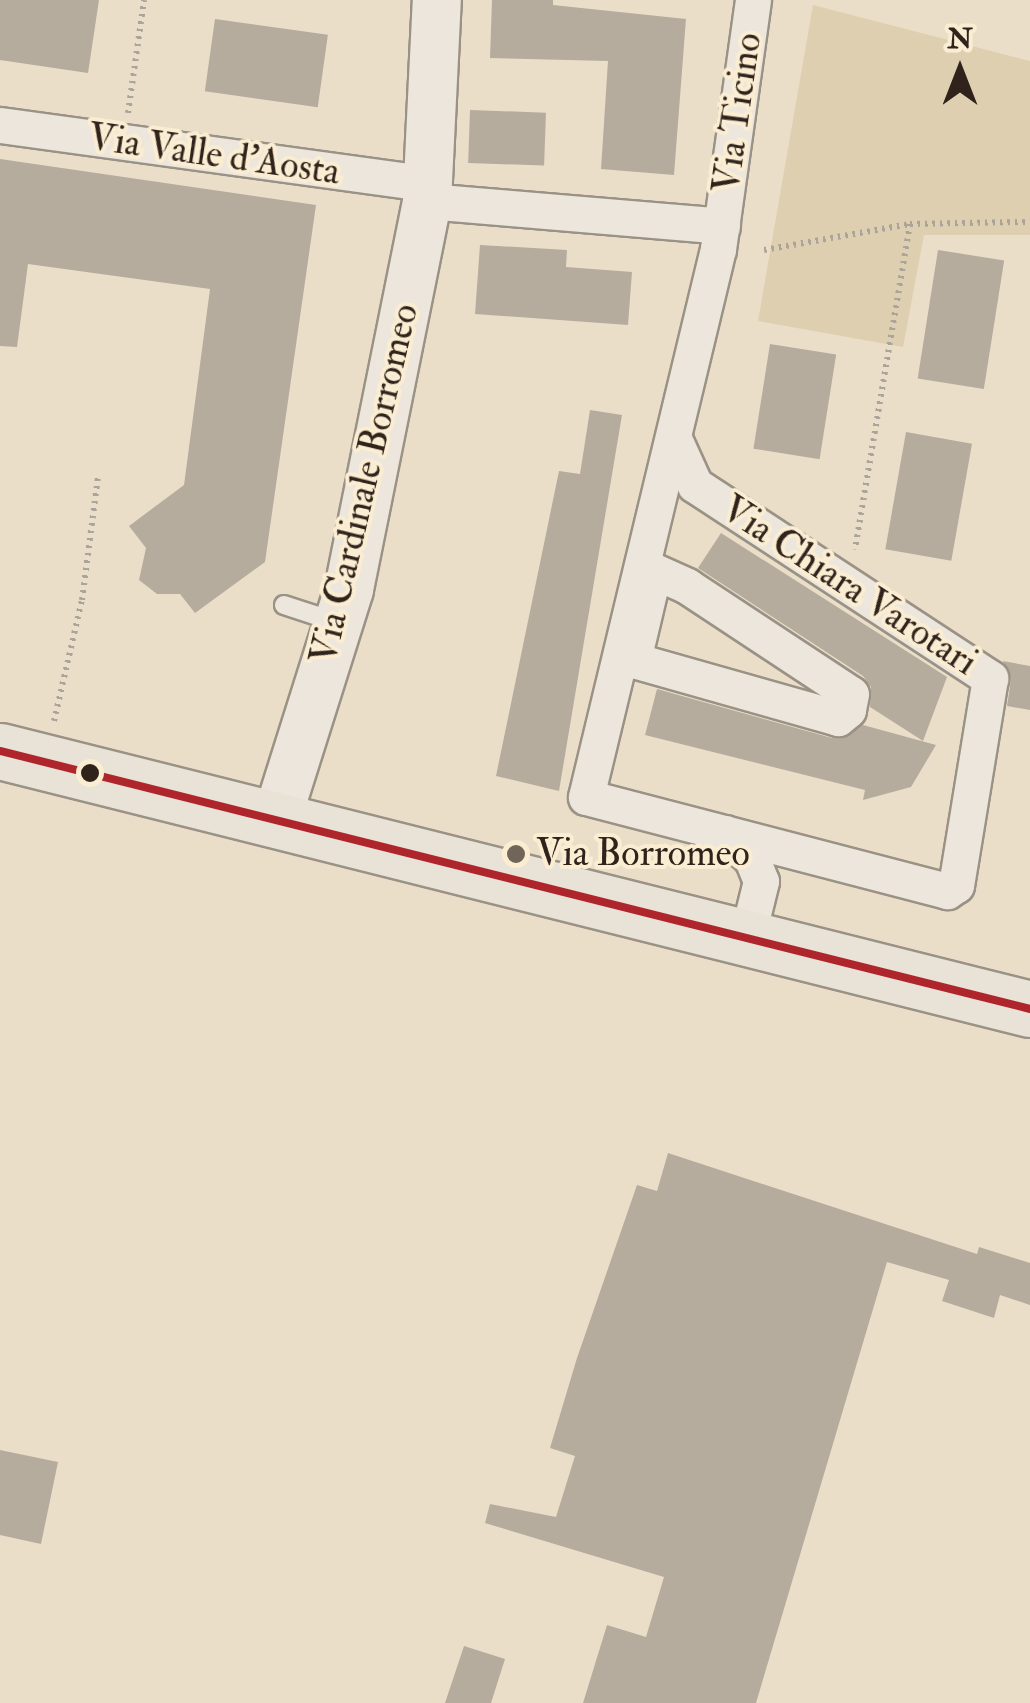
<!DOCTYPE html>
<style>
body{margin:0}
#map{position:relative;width:1030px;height:1703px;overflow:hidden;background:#eadec8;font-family:"IM FELL Double Pica",serif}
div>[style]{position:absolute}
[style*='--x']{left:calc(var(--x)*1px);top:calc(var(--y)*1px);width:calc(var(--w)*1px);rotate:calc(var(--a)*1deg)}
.green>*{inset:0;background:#dfcfb1}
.building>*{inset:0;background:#b5ac9e;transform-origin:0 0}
.path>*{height:6px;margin-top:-3px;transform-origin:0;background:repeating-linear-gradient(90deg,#aaa49b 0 2.5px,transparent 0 7.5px)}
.roads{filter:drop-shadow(2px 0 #9a9285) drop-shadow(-2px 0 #9a9285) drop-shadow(0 2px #9a9285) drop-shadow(0 -2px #9a9285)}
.lane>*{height:18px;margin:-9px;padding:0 9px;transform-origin:9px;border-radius:9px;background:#ede6dc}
.street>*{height:35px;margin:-17.5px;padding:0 17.5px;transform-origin:17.5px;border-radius:17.5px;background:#ede6dc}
.secondary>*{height:48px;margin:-24px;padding:0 24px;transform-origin:24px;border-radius:24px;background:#ede6dc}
.primary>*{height:55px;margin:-27.5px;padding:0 27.5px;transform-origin:27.5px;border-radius:27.5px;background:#e9e2d6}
.bus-1>*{height:8px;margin:-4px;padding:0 4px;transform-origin:4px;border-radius:4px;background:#ae262b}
.dots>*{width:28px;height:28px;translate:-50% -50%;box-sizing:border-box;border:5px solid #faedd2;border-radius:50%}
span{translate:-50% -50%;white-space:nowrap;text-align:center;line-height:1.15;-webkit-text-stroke:8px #faedd2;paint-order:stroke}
.street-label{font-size:38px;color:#30231c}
.poi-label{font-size:38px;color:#30231c}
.left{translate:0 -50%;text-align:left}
.north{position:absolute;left:910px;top:20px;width:100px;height:100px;-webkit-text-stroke:8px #faedd2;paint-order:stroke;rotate:0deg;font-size:28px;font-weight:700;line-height:40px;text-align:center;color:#30231c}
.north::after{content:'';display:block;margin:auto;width:35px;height:45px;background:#30231c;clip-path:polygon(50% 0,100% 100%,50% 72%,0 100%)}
</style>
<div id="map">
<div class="green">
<i style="clip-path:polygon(813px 5px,1030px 61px,1030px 235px,924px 235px,903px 347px,758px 321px)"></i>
</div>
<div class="building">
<i style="clip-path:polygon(0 0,99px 0,88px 73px,0 60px)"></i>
<i style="clip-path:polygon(492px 0,553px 0,553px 5px,686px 19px,674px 175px,601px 169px,608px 61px,490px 58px)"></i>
<i style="left:215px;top:19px;width:114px;height:73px;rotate:8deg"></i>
<i style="left:470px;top:110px;width:76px;height:53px;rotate:2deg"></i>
<i style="clip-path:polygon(0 159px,316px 205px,265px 562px,195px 613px,180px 594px,157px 594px,139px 580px,146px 548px,129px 526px,184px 485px,210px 289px,28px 264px,17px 347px,0 346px)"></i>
<i style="clip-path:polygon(480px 245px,567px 250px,566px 267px,632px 272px,628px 325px,475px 314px)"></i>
<i style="left:938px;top:250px;width:67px;height:130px;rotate:9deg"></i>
<i style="left:770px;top:344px;width:67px;height:106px;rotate:9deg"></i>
<i style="clip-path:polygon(590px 410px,622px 415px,559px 791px,496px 776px,559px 471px,580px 474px)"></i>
<i style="left:906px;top:432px;width:67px;height:119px;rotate:10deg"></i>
<i style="clip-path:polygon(721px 533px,947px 677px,923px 741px,870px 707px,871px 687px,863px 676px,698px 568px)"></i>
<i style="clip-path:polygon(1003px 661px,1030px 666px,1030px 710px,1007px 706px,1011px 680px)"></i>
<i style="clip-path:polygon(657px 689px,832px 738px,863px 725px,936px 745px,911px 787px,863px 800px,865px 790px,645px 735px)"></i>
<i style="clip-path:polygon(668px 1153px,977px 1254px,979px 1247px,1030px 1263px,1030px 1305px,1000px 1295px,994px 1318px,942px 1301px,949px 1280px,887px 1262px,756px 1703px,583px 1703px,607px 1625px,646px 1637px,664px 1577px,485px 1523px,490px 1504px,556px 1517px,575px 1456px,550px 1448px,577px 1358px,637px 1185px,657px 1191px)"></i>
<i style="clip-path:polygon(0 1450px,58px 1462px,41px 1544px,0 1535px)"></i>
<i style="clip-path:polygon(464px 1646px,505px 1659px,491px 1703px,445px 1703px)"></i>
</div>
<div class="path">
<i style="--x:128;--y:113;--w:114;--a:-81.9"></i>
<i style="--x:910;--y:224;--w:120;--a:-1"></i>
<i style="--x:764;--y:250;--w:148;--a:-10.1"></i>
<i style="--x:910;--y:224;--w:330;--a:99.6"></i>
<i style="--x:54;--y:721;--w:124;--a:-77"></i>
<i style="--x:82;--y:600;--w:125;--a:-82.6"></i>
</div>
<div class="roads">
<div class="lane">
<i style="--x:284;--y:605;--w:55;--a:18.1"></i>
</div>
<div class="street">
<i style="--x:0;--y:125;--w:432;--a:7.8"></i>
<i style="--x:427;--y:201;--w:296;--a:4.8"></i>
<i style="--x:675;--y:441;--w:48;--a:65.6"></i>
<i style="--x:695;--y:485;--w:353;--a:33.2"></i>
<i style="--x:990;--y:678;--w:210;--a:99.3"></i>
<i style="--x:956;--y:885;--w:11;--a:146"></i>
<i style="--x:947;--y:891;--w:373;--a:-165.4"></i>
<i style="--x:586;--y:797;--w:564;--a:-76.46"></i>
<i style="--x:718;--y:249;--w:251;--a:-82"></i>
<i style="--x:654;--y:571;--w:36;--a:24"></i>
<i style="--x:687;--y:586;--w:196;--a:33.4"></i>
<i style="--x:851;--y:694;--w:16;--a:101"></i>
<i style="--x:848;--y:710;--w:13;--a:141"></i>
<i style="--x:838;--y:718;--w:213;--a:-164.2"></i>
<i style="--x:633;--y:660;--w:91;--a:-76.7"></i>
<i style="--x:725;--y:833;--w:37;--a:44"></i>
<i style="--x:752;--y:859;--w:24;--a:68"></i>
<i style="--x:761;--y:881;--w:59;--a:103.8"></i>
</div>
<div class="secondary">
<i style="--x:276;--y:821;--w:243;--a:-72.5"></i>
<i style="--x:349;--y:589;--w:396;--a:-78.6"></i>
<i style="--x:427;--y:201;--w:201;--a:-87.2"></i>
</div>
<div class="primary">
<i style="--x:0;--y:751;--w:1062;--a:14.06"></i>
</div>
</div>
<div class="bus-1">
<i style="--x:0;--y:751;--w:1062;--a:14.06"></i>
</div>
<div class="dots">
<i style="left:90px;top:773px;background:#30231c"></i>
<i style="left:516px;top:854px;background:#716458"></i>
</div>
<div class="street-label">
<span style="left:738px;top:113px;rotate:-82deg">Via Ticino</span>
<span style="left:214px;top:155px;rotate:8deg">Via Valle d'Aosta</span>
<span style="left:365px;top:484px;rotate:-77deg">Via Cardinale Borromeo</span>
<span style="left:849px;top:586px;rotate:33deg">Via Chiara Varotari</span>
</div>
<div class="poi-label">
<span class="left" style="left:536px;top:854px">Via Borromeo</span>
</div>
<div class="north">N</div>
</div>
